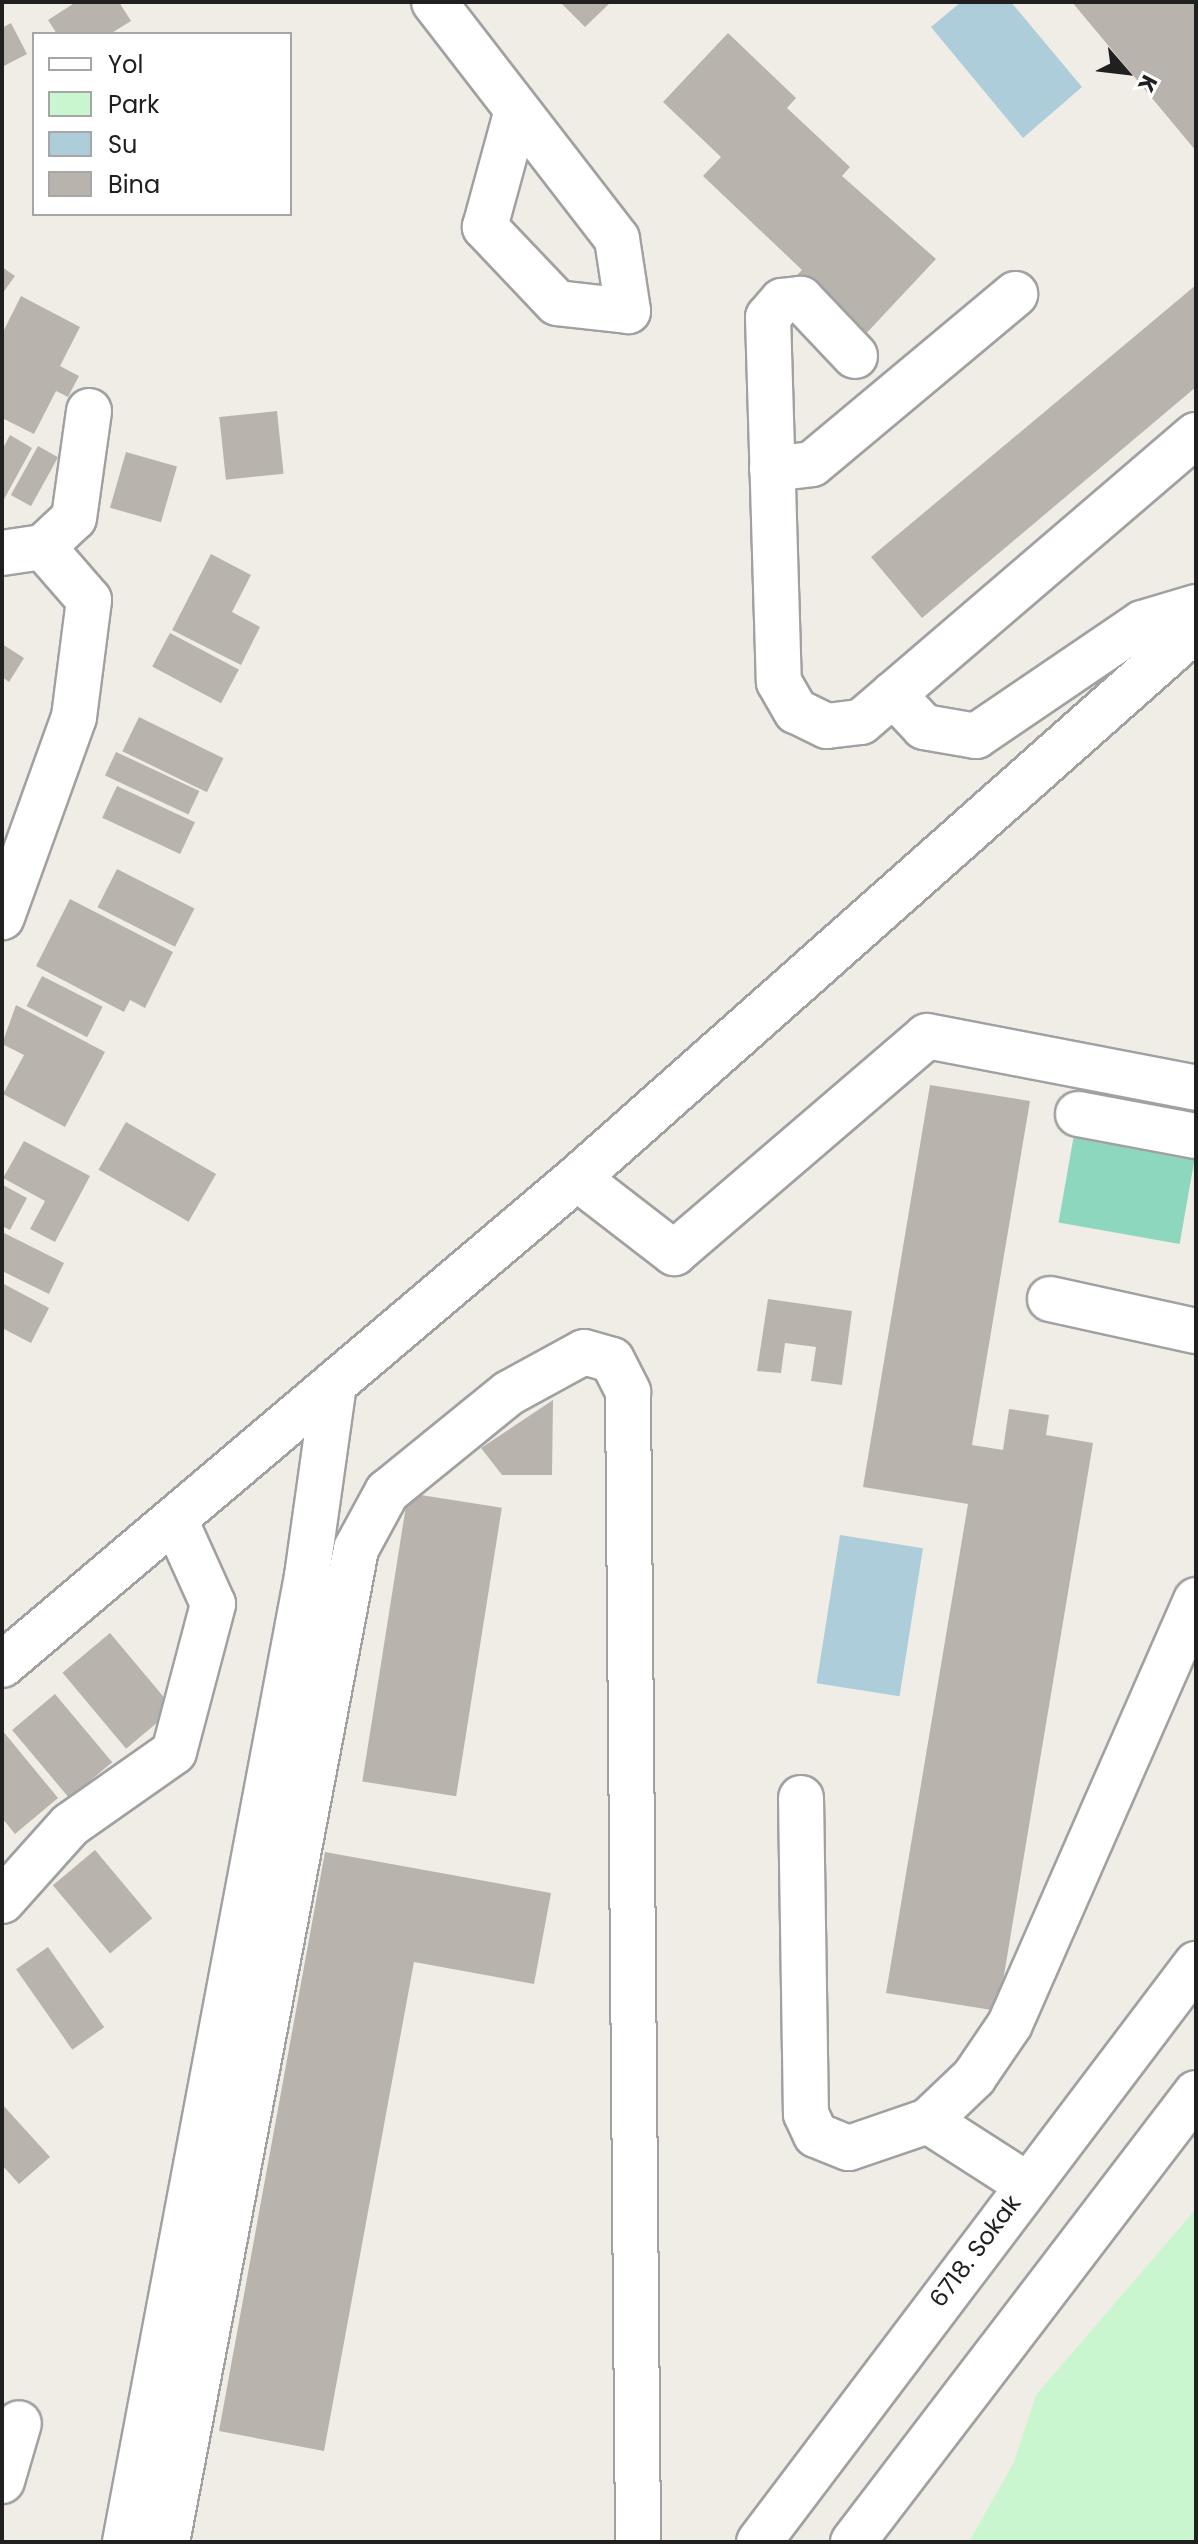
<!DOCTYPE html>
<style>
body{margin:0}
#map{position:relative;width:1198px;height:2544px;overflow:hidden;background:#f0ede7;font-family:Poppins,sans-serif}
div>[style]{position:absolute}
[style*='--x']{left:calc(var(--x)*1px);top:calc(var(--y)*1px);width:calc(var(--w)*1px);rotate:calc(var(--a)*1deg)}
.park>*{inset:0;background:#c9f5cf}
.pitch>*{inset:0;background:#8dd7be;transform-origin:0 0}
.water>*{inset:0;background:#accdd9;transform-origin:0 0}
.building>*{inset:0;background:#b9b3ad;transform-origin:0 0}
.roads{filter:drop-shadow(2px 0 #a1a1a1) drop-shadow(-2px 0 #a1a1a1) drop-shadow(0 2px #a1a1a1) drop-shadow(0 -2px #a1a1a1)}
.minor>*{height:44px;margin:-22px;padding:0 22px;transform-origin:22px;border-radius:22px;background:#fff}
span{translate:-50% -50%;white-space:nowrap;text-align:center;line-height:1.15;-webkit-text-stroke:6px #fff;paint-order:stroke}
.street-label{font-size:24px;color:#202020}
.frame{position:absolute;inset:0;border:4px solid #202020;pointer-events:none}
.legend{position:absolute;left:32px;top:32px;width:260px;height:184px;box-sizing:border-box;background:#fff;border:2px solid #a6a6a6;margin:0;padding:10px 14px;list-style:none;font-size:24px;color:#202020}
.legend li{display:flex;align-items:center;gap:16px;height:40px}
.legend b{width:40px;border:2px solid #a6a6a6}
.north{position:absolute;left:1086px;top:32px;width:80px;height:80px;-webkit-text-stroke:6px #fff;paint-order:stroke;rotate:118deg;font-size:22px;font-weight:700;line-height:32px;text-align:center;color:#202020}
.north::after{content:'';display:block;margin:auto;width:28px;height:36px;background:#202020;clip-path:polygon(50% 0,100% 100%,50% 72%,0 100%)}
</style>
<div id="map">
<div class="park">
<i style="clip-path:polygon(1196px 2209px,1196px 2542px,969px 2542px,1014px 2462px,1036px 2395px)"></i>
</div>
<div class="pitch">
<i style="left:1075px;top:1129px;width:123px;height:95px;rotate:10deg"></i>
</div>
<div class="water">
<i style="clip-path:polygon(961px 2px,1011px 2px,1082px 87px,1023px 138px,931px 27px)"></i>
<i style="left:840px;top:1535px;width:84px;height:150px;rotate:9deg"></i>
</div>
<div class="building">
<i style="clip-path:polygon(76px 2px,119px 2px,131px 21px,110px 34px,57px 34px,48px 20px)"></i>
<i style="clip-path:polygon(560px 2px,611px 2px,585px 27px)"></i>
<i style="clip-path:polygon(1072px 2px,1196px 2px,1196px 151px)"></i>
<i style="clip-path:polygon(11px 23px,27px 54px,2px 67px,2px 28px)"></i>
<i style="clip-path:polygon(728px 33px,796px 98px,787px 108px,850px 167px,842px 176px,936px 259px,860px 340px,794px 278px,802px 270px,703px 176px,721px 157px,663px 102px)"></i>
<i style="clip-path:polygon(2px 267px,15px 276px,2px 294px)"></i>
<i style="clip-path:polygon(1196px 285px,1196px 387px,922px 618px,871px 557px)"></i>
<i style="clip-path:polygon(21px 296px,80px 327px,60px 366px,79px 376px,68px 397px,56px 391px,34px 434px,2px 418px,2px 334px)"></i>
<i style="left:277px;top:411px;width:63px;height:58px;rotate:84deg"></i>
<i style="clip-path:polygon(10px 435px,32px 448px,2px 503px,2px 450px)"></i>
<i style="left:38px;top:446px;width:23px;height:56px;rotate:29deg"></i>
<i style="left:126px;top:452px;width:53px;height:58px;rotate:16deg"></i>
<i style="clip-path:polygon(211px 554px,251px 575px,232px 612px,260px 627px,241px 665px,172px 630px)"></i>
<i style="left:170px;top:633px;width:78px;height:38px;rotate:28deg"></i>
<i style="clip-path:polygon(2px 644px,24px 658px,9px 682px,2px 677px)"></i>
<i style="left:139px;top:717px;width:94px;height:38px;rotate:26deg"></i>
<i style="left:116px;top:752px;width:92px;height:26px;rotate:25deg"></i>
<i style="left:117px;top:786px;width:86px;height:35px;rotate:25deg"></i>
<i style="left:117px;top:869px;width:87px;height:43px;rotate:27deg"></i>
<i style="clip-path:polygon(70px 899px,173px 952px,145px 1008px,130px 1000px,124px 1012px,36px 966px)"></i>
<i style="left:42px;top:976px;width:68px;height:34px;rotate:27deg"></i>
<i style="clip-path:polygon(16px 1005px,105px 1052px,65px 1127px,3px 1094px,24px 1055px,2px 1044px)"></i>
<i style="clip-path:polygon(930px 1085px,1030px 1101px,972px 1445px,1003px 1450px,1009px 1409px,1049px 1415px,1046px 1435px,1093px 1443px,998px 2011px,886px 1993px,968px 1504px,863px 1487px)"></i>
<i style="left:126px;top:1122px;width:104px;height:55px;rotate:30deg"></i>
<i style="clip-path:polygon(24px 1141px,90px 1176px,55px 1242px,30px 1229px,45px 1201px,3px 1178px)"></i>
<i style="clip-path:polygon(3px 1185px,27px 1198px,10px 1230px,2px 1226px)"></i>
<i style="clip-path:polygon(2px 1232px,64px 1263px,49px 1294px,2px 1271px)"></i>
<i style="clip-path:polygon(2px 1283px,49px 1308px,31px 1343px,2px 1328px)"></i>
<i style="clip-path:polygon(768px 1299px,852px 1311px,842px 1385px,811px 1381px,816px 1347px,785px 1343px,781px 1373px,757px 1371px)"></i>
<i style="clip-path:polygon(553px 1400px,552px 1475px,502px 1475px,481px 1448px)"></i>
<i style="left:408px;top:1493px;width:95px;height:292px;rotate:9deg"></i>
<i style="left:110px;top:1633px;width:99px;height:62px;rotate:50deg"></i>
<i style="left:55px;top:1694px;width:89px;height:56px;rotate:50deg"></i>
<i style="clip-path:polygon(2px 1730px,58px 1798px,15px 1834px,2px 1818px)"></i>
<i style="left:95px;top:1850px;width:89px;height:55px;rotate:50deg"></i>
<i style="clip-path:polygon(325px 1852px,551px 1893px,534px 1984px,414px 1962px,324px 2451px,219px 2431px)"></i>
<i style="left:48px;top:1947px;width:98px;height:39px;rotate:55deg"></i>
<i style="clip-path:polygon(2px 2104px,50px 2157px,19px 2184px,2px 2165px)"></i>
</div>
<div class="roads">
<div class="minor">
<i style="--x:434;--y:2;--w:299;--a:52.3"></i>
<i style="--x:617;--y:239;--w:73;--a:81.3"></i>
<i style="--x:628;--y:311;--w:71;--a:-173.6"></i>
<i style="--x:557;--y:303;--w:105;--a:-133.5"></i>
<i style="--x:485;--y:227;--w:117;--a:-74.7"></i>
<i style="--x:855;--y:356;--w:79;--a:-133.5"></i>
<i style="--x:801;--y:299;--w:19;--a:174"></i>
<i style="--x:782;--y:301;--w:21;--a:131"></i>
<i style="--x:768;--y:317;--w:365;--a:88.3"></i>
<i style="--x:779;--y:682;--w:34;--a:60"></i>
<i style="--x:796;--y:711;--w:34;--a:26"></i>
<i style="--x:827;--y:726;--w:34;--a:-7"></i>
<i style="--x:861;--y:722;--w:441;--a:-40.6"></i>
<i style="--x:772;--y:469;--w:40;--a:-7.1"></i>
<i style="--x:812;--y:464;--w:265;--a:-39.9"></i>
<i style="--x:43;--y:547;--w:42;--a:-43.1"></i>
<i style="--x:74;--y:518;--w:108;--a:-82"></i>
<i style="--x:2;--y:553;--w:41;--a:-8.3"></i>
<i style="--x:43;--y:547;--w:70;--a:49"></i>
<i style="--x:89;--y:600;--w:118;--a:97.3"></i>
<i style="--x:74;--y:717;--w:213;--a:109.8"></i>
<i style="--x:893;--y:694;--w:45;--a:46.8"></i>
<i style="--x:924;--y:727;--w:53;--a:9.8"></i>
<i style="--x:976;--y:736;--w:201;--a:-34.2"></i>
<i style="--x:1142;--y:623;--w:56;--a:-16.5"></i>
<i style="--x:1078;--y:1114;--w:120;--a:10.6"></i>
<i style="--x:577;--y:1178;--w:123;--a:37.7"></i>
<i style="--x:674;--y:1253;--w:333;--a:-40.6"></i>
<i style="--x:927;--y:1036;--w:274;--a:10.9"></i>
<i style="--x:1050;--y:1299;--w:149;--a:12.4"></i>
<i style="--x:2;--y:1665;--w:754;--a:-40.26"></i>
<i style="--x:577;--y:1178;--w:827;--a:-41.57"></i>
<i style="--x:801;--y:1798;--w:316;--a:89.1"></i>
<i style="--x:806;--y:2114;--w:23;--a:65"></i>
<i style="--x:816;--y:2135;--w:35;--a:22"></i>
<i style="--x:849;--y:2148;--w:83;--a:-18.9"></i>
<i style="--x:928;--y:2121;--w:64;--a:-43.7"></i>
<i style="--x:974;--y:2077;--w:64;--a:-55.8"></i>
<i style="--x:1010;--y:2024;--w:463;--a:-66.3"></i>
<i style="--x:2;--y:1901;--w:102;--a:-48.2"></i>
<i style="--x:70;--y:1825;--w:127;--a:-35.1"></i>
<i style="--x:174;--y:1752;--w:153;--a:-75.2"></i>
<i style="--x:213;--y:1604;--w:92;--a:-114.3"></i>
<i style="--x:928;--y:2121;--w:117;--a:32.7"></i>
<i style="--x:2;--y:2481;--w:60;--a:-73.7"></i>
<i style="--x:125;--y:2542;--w:983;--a:-79.33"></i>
<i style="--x:307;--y:1576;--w:194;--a:-82"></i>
<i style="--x:167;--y:2542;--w:1011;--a:-79.22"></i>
<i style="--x:356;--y:1549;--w:65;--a:-61.5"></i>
<i style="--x:387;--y:1492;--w:157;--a:-39.1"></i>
<i style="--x:509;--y:1393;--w:85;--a:-28.7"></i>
<i style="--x:584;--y:1352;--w:29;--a:16"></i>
<i style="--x:612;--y:1360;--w:36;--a:63"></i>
<i style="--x:628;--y:1392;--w:1150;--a:89.5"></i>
<i style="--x:759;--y:2542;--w:725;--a:-52.91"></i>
<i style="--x:853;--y:2542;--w:565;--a:-52.62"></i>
</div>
</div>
<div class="street-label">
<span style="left:975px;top:2251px;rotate:-53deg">6718. Sokak</span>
</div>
<div class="frame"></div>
<ul class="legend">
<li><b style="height:10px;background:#fff"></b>Yol</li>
<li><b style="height:22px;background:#c9f5cf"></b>Park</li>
<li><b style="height:22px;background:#accdd9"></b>Su</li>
<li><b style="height:22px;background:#b9b3ad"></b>Bina</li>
</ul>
<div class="north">K</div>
</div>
